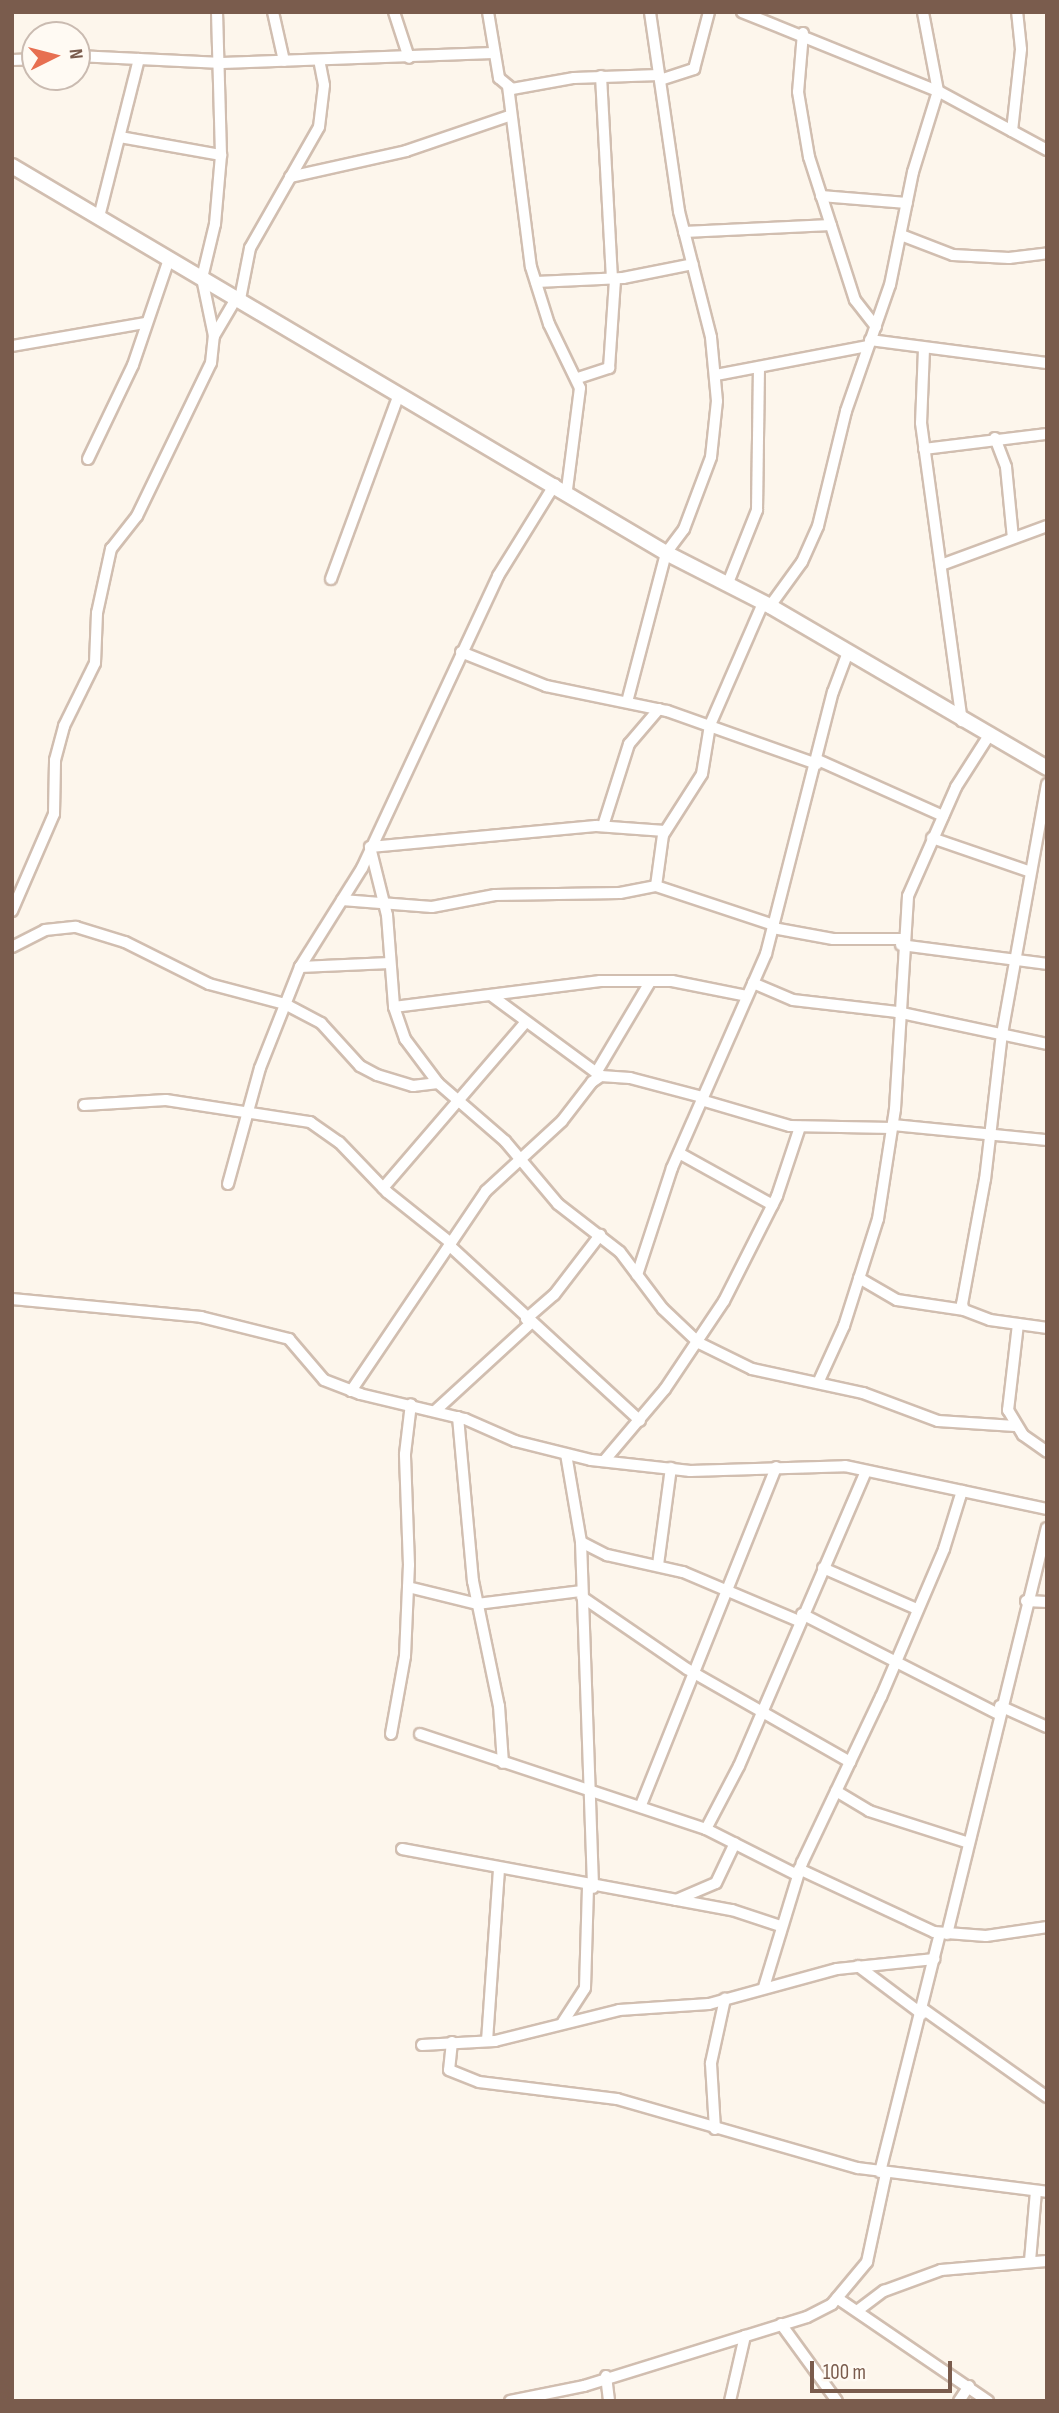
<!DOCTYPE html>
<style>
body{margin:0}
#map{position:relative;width:1059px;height:2413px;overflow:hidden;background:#fdf6ec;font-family:"Sofia Sans Condensed",sans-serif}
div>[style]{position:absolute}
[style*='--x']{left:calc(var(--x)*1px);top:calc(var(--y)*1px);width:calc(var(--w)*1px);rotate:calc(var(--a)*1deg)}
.roads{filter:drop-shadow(2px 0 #d1beb0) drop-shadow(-2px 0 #d1beb0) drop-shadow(0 2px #d1beb0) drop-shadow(0 -2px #d1beb0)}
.street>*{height:10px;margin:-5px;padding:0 5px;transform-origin:5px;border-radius:5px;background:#fff}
.secondary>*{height:14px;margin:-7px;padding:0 7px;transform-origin:7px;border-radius:7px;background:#fff}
span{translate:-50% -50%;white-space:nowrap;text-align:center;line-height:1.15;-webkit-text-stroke:6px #fffaf3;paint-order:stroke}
.frame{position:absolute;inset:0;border:14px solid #7a5c4d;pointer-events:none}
.north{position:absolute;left:21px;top:21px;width:70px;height:70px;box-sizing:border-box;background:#fffaf3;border:2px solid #cabbb1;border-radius:50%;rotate:84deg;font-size:19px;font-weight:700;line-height:28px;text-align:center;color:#7a5c4d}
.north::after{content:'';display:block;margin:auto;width:24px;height:32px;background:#e76f51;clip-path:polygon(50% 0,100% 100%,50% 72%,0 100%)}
.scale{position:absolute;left:810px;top:2361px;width:142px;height:32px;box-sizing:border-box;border:4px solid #7a5c4d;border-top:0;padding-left:9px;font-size:21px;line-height:24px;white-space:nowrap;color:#7a5c4d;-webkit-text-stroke:5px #fffaf3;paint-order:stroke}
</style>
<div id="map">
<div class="roads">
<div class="street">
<i style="--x:273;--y:12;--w:50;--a:77.3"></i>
<i style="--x:394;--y:12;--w:48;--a:71.9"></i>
<i style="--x:488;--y:12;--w:67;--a:80.5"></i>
<i style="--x:499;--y:78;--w:17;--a:40"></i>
<i style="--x:512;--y:89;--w:63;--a:-10.1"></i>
<i style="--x:574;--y:78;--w:85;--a:-2"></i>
<i style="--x:742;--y:12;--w:211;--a:22"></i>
<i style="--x:938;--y:91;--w:124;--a:28.4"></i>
<i style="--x:803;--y:33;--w:59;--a:94.8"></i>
<i style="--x:798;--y:92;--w:66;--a:80.4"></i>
<i style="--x:809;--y:157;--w:150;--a:72.2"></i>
<i style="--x:855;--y:300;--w:34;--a:52"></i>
<i style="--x:77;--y:56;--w:145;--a:2.8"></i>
<i style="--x:222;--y:63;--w:271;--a:-2.1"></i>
<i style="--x:12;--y:60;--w:23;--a:-2"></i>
<i style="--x:601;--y:76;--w:203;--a:86.9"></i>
<i style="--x:660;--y:80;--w:36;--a:-18"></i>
<i style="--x:694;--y:69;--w:59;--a:-75.3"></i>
<i style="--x:508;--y:86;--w:182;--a:82.8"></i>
<i style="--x:531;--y:267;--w:60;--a:72.5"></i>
<i style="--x:549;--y:324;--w:71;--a:64.2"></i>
<i style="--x:580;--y:388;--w:103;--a:97.3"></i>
<i style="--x:1012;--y:131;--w:82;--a:-83.7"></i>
<i style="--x:1021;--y:49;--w:37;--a:-96"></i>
<i style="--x:120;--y:137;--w:103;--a:10.1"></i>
<i style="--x:290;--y:177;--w:119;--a:-12.6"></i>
<i style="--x:406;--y:151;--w:109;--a:-18.8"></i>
<i style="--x:821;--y:196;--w:86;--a:4.7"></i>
<i style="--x:99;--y:217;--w:163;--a:-75.8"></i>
<i style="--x:684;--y:232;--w:147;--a:-2.7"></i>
<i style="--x:901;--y:235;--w:56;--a:21"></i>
<i style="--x:953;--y:255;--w:56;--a:3.1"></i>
<i style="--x:1009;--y:258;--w:38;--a:-7"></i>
<i style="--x:536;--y:282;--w:87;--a:-2.6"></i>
<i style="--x:623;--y:278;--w:71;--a:-11.3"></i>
<i style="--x:240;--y:299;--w:52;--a:-78.9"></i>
<i style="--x:250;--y:248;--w:139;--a:-60.3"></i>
<i style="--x:319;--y:127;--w:42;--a:-83.2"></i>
<i style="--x:324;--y:85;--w:25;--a:-101"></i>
<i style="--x:214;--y:336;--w:45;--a:-59.5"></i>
<i style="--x:870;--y:340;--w:178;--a:7.4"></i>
<i style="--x:12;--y:346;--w:135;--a:-9.8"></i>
<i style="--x:924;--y:349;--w:74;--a:92.3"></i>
<i style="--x:921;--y:423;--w:301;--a:82.2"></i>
<i style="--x:716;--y:375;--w:155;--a:-10.8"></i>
<i style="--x:578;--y:378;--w:33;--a:-18"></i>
<i style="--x:609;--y:368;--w:89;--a:-86.1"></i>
<i style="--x:995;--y:438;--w:31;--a:69"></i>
<i style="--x:1006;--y:467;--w:71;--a:84.4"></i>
<i style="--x:924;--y:449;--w:124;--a:-7"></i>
<i style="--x:88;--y:459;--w:104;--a:-64.4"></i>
<i style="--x:133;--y:365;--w:112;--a:-71.2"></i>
<i style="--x:941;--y:565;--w:113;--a:-20.2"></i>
<i style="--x:331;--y:579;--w:197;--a:-69.8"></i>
<i style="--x:728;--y:583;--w:79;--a:-68.3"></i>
<i style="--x:757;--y:510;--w:143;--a:-89.2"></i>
<i style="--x:770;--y:606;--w:54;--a:-54"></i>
<i style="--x:802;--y:562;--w:39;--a:-66"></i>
<i style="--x:818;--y:526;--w:118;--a:-76.3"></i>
<i style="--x:846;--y:411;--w:133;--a:-70.8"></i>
<i style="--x:890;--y:285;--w:115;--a:-78.5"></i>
<i style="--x:913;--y:172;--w:85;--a:-72.8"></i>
<i style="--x:938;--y:91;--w:80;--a:-100.8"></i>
<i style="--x:461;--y:652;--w:92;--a:21.8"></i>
<i style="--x:546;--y:686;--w:124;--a:11.7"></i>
<i style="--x:667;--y:711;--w:159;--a:19.5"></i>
<i style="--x:627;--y:702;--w:154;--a:-75.3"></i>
<i style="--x:666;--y:553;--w:30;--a:-53"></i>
<i style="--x:684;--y:529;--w:77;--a:-69.4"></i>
<i style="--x:711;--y:457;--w:56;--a:-83.9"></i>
<i style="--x:717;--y:401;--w:64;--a:-95.4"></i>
<i style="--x:711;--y:337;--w:130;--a:-104.3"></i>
<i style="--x:679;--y:211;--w:201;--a:-98.3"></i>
<i style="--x:818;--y:760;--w:137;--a:24.1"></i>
<i style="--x:1047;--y:784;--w:253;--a:100.2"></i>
<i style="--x:1002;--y:1033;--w:147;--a:96.6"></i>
<i style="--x:985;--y:1179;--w:127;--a:100.4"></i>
<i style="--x:962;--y:1304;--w:6;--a:72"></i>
<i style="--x:964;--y:1310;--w:28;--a:21"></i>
<i style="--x:990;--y:1320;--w:58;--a:8"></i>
<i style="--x:603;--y:826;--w:86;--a:-72.4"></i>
<i style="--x:629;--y:744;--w:46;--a:-49.4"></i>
<i style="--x:665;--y:831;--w:69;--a:-175.9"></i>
<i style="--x:596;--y:826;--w:227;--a:174.7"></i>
<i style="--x:370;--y:847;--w:70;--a:76"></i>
<i style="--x:387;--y:915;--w:92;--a:85.6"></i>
<i style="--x:394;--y:1007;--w:34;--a:71"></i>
<i style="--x:405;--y:1039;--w:55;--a:53.1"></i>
<i style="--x:438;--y:1083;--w:89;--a:40.9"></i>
<i style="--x:505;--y:1141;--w:82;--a:49.9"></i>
<i style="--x:558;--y:1204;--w:78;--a:37.7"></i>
<i style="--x:620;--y:1252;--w:71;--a:53"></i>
<i style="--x:663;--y:1309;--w:50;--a:43.4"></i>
<i style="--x:699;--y:1343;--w:59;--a:26.1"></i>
<i style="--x:752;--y:1369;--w:114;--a:12.2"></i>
<i style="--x:863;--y:1393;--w:80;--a:20.5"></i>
<i style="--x:938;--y:1421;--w:77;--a:3.7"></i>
<i style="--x:932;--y:838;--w:102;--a:19"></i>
<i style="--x:656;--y:886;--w:51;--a:-82.2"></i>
<i style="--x:663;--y:835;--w:72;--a:-57.4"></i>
<i style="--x:702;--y:774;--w:50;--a:-80.7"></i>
<i style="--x:710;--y:725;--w:133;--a:-66.5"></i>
<i style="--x:342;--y:900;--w:90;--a:4.4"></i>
<i style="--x:432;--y:907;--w:64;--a:-10.8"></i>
<i style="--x:495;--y:895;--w:125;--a:-0.9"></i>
<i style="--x:620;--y:893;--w:37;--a:-11"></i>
<i style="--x:656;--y:886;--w:124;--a:18.3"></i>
<i style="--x:12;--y:911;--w:106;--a:-66.6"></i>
<i style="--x:54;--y:814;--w:54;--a:-88.9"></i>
<i style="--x:55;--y:760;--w:35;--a:-75"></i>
<i style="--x:64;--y:726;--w:70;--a:-63.8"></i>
<i style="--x:95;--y:663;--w:50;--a:-87.7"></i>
<i style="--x:97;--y:613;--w:66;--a:-77.7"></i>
<i style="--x:111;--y:549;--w:42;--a:-51.8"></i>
<i style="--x:137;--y:516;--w:170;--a:-64.2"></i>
<i style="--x:211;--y:363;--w:27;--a:-84"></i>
<i style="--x:214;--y:336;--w:59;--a:-101.7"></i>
<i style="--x:202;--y:278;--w:56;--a:-76.5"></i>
<i style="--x:215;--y:224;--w:69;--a:-85"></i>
<i style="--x:221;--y:155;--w:143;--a:-91.6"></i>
<i style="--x:773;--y:928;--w:61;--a:10.4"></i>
<i style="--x:833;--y:939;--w:69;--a:0"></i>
<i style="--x:901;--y:945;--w:147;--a:7.4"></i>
<i style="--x:12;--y:947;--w:37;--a:-27"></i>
<i style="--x:45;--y:930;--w:31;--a:-6"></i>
<i style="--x:76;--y:927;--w:51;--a:17"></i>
<i style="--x:125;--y:942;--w:94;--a:26.6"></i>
<i style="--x:209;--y:984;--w:79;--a:14.7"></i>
<i style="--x:285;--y:1004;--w:41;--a:27.8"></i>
<i style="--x:321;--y:1023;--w:58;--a:47.8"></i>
<i style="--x:360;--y:1066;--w:19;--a:28"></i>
<i style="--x:377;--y:1075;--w:38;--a:17"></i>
<i style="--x:413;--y:1086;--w:25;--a:-7"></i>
<i style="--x:300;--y:967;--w:90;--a:-2.5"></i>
<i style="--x:753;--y:983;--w:43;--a:23"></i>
<i style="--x:793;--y:1000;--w:105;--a:6.6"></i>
<i style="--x:897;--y:1012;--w:153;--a:12"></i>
<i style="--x:492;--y:996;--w:135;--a:36.3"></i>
<i style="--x:394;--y:1007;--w:208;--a:-7.2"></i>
<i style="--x:600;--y:981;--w:72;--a:0"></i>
<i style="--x:672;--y:981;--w:76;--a:11.3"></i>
<i style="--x:596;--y:1073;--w:106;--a:-59.3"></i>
<i style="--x:701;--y:1100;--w:93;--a:16.3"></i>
<i style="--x:790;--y:1126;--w:102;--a:1.1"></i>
<i style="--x:84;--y:1105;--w:82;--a:-3.5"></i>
<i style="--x:166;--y:1100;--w:146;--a:8.7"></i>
<i style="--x:310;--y:1122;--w:35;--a:35"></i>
<i style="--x:339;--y:1142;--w:69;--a:46.2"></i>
<i style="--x:387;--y:1192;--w:82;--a:38.6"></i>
<i style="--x:893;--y:1125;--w:155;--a:5.6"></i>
<i style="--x:679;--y:1153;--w:107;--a:29"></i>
<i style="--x:228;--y:1184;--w:120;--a:-74.6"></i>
<i style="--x:260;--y:1068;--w:109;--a:-68.4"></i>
<i style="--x:300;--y:967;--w:117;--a:-57.9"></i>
<i style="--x:362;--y:868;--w:322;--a:-65"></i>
<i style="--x:498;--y:576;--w:108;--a:-58.2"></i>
<i style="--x:383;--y:1188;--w:218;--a:-49.3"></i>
<i style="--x:450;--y:1246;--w:258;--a:42.6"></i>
<i style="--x:637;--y:1275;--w:113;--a:-71.9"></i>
<i style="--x:672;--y:1168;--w:234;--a:-66.3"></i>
<i style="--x:766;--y:954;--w:270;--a:-75.7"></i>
<i style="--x:833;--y:692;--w:43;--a:-69.4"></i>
<i style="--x:859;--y:1278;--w:44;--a:30.1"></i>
<i style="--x:897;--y:1300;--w:68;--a:8.5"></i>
<i style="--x:12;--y:1299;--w:190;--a:5.4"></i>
<i style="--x:201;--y:1317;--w:91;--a:14"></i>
<i style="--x:289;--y:1339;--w:54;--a:49.5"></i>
<i style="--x:324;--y:1380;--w:39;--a:21"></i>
<i style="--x:360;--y:1394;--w:108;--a:13.4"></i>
<i style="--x:465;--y:1419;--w:55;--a:23.7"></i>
<i style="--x:515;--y:1441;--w:78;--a:14"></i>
<i style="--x:591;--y:1460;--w:100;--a:6.3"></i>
<i style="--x:690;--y:1471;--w:155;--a:-1.8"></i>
<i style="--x:845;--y:1466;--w:207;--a:12"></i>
<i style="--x:526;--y:1319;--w:37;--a:-41"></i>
<i style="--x:554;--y:1295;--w:76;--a:-52.5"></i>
<i style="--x:1018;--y:1324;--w:87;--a:96.6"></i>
<i style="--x:1008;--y:1410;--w:29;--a:59"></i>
<i style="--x:1023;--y:1435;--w:29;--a:35"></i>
<i style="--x:818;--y:1383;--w:63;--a:-65.5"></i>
<i style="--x:844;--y:1326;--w:112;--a:-72.4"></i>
<i style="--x:878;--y:1219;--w:111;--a:-81.2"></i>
<i style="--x:895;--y:1109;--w:213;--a:-86.5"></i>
<i style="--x:908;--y:896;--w:119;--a:-66.2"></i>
<i style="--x:956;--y:787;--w:59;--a:-57.4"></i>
<i style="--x:351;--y:1391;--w:241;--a:-56"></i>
<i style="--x:486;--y:1191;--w:103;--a:-42.6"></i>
<i style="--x:562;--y:1121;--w:49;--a:-52.4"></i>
<i style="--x:592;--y:1082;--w:11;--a:-34"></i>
<i style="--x:601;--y:1076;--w:29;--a:4"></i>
<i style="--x:630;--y:1078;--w:74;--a:14.8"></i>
<i style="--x:435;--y:1411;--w:130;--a:-42.5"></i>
<i style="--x:458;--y:1417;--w:165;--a:84.8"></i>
<i style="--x:473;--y:1581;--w:128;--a:78.3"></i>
<i style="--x:499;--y:1706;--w:57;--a:86"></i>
<i style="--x:566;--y:1454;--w:89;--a:80.3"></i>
<i style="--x:581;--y:1542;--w:346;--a:88"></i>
<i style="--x:604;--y:1461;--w:94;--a:-49.7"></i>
<i style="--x:665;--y:1389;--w:106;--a:-56.2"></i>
<i style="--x:724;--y:1301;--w:118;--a:-63.2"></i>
<i style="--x:777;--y:1196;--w:73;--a:-71.6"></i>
<i style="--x:581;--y:1542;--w:29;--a:27"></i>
<i style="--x:607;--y:1555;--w:78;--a:12.6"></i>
<i style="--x:683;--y:1572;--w:126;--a:22.9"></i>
<i style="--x:658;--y:1565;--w:98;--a:-82.4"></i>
<i style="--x:823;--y:1568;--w:103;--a:23.6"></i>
<i style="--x:408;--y:1587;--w:71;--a:13.8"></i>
<i style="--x:477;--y:1604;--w:106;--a:-7.1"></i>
<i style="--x:582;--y:1597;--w:127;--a:34.4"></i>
<i style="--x:687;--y:1669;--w:188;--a:29.7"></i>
<i style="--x:1026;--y:1601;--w:21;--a:3"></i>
<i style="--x:802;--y:1614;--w:220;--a:27"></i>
<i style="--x:1000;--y:1706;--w:51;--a:24.1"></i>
<i style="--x:391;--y:1734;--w:79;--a:-79.8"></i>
<i style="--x:405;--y:1656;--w:91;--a:-87.5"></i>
<i style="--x:409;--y:1565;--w:111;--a:-92.1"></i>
<i style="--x:405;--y:1454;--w:50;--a:-83.2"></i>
<i style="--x:420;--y:1734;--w:301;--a:18.4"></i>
<i style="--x:706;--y:1829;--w:102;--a:26.8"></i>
<i style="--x:836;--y:1791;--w:39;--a:31"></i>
<i style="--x:869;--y:1811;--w:105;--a:17.7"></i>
<i style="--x:641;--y:1805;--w:364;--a:-68.2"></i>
<i style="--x:706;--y:1829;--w:71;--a:-62.4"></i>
<i style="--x:739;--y:1766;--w:321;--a:-66.7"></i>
<i style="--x:402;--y:1849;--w:336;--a:10.5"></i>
<i style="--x:732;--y:1910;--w:51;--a:18.4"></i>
<i style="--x:799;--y:1869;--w:149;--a:25"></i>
<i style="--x:934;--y:1932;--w:52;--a:4.4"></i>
<i style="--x:986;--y:1936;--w:62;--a:-8.4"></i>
<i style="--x:676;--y:1900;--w:43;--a:-23"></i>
<i style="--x:716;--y:1883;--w:44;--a:-64.6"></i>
<i style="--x:947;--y:1934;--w:418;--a:-76.2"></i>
<i style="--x:858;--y:1966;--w:80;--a:36.9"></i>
<i style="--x:764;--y:1987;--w:130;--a:-73"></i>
<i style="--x:802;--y:1863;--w:184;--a:-64.6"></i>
<i style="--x:881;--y:1697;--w:161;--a:-66.9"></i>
<i style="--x:944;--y:1549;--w:61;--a:-72.8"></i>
<i style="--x:923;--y:2009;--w:152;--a:35.4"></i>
<i style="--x:563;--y:2022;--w:40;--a:-57.1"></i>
<i style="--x:585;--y:1988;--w:101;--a:-88.3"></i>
<i style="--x:487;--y:2041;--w:171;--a:-86"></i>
<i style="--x:452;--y:2042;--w:28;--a:96"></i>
<i style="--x:449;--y:2070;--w:32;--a:22"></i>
<i style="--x:479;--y:2082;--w:139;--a:7"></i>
<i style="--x:617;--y:2099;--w:251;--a:16"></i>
<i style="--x:858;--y:2168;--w:191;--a:7.2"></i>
<i style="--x:422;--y:2045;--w:73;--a:-3.1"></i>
<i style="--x:495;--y:2041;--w:128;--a:-14"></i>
<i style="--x:619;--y:2010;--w:90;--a:-3.8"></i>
<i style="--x:709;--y:2004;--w:133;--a:-15.3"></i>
<i style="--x:837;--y:1969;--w:98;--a:-5.9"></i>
<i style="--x:715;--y:2129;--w:66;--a:-93.5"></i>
<i style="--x:711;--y:2063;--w:66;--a:-77.7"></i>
<i style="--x:880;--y:2172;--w:246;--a:-75.9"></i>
<i style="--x:1030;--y:2261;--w:70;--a:-85.1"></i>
<i style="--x:837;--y:2298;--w:183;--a:34.3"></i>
<i style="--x:857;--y:2311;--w:34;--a:-37"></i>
<i style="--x:884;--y:2291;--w:61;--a:-20.2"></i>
<i style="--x:941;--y:2270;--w:106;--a:-4.9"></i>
<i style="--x:781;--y:2324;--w:95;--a:54"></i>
<i style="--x:606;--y:2376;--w:25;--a:83"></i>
<i style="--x:510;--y:2401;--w:76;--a:-11.5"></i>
<i style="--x:584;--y:2386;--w:233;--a:-17.2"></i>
<i style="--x:807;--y:2317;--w:28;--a:-27"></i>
<i style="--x:832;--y:2304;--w:55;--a:-50.2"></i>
<i style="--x:867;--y:2262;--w:91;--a:-77.9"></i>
<i style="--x:730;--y:2401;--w:67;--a:-77"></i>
<i style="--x:959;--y:2401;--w:18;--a:-56"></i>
</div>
<div class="secondary">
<i style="--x:12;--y:166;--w:760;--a:30.61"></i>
<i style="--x:666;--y:553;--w:117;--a:27"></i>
<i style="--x:770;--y:606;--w:321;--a:30.3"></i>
</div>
</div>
<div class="frame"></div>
<div class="north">N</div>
<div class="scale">100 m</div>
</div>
